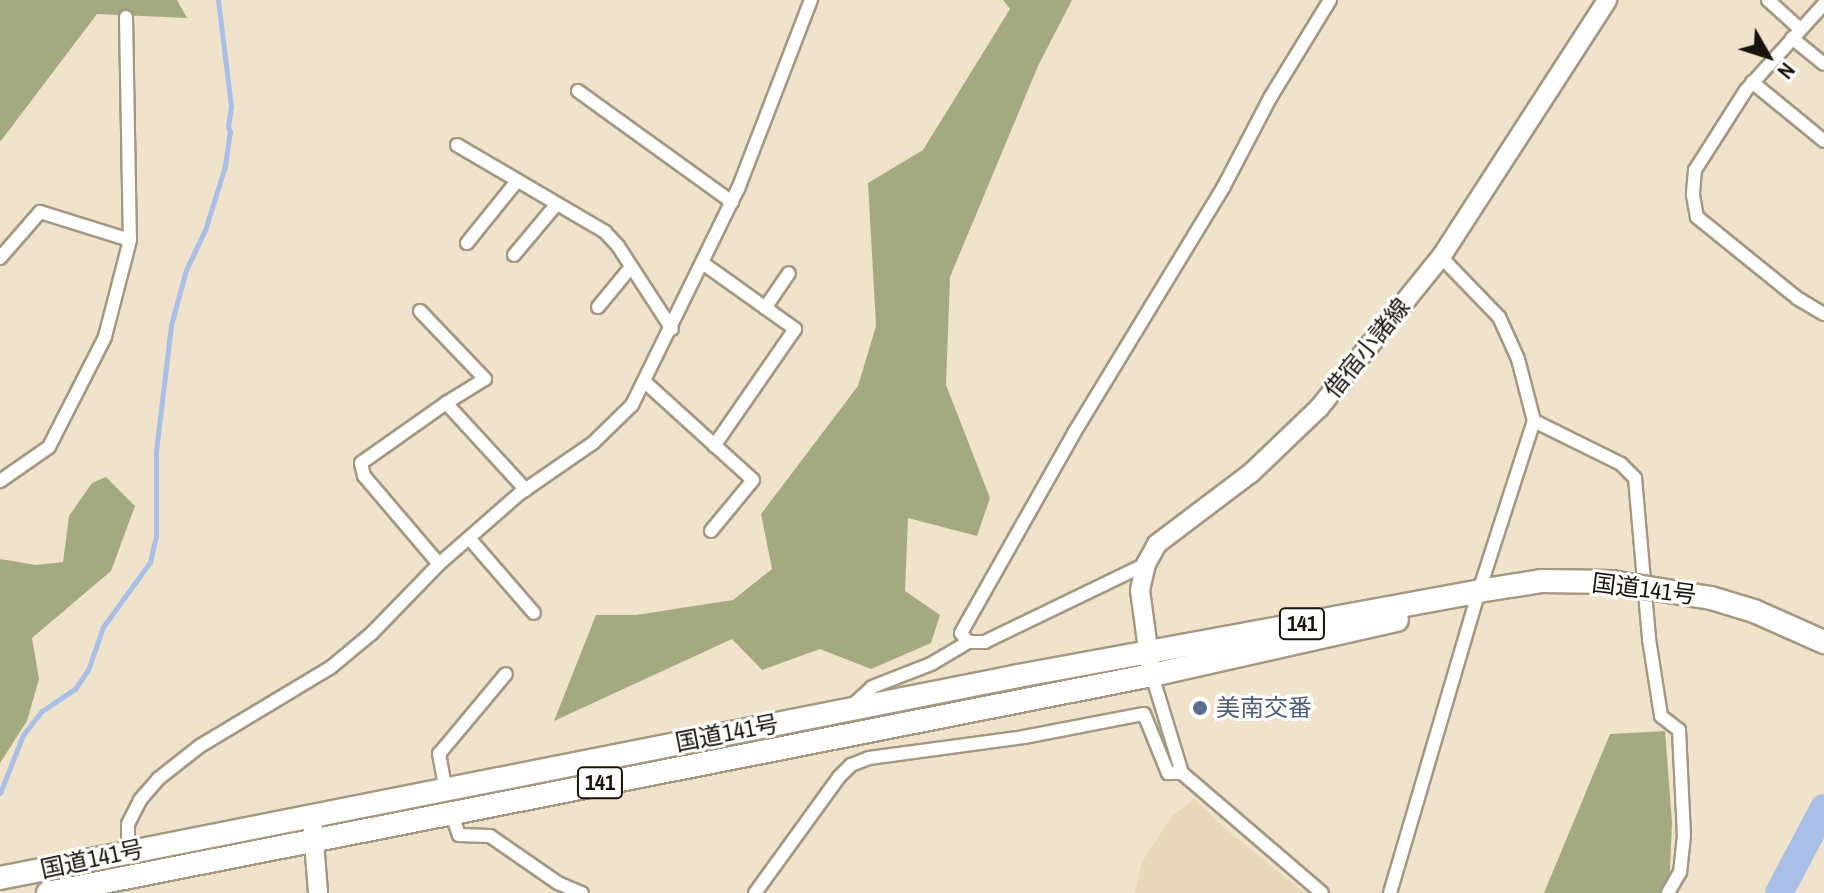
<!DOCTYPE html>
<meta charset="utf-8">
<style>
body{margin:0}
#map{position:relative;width:1824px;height:893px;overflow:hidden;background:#efe3cb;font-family:"Archivo Narrow","Noto Sans JP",sans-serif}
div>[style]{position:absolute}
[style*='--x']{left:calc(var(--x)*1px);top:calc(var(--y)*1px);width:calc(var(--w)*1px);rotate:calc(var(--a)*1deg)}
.built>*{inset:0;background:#e8d8ba}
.forest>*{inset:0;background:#a4aa80}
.stream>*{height:5px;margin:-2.5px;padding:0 2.5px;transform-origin:2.5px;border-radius:2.5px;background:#a9bfe5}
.river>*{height:28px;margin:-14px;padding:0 14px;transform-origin:14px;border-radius:14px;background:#a9bfe5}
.roads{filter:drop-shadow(2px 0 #a39882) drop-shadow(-2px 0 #a39882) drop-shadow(0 2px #a39882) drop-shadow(0 -2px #a39882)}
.street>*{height:12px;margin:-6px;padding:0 6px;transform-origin:6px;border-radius:6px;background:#fff}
.secondary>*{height:18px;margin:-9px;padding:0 9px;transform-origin:9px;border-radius:9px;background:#fff}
.highway>*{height:22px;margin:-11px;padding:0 11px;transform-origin:11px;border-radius:11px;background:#fff}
.bridges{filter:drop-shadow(2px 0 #a39882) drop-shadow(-2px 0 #a39882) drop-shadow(0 2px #a39882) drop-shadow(0 -2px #a39882)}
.highway-bridge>*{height:22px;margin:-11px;padding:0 11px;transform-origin:11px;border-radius:11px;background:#fff}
.dots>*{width:22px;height:22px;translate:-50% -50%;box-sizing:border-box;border:4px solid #fff;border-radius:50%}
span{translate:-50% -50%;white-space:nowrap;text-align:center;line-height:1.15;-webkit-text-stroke:6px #fff;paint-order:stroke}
.shield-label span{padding:2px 6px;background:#fff;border:2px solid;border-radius:6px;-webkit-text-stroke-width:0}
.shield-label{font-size:22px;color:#18140c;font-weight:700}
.street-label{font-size:24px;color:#18140c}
.service-label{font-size:24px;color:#4e5e75}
.left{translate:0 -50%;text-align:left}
.north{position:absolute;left:1728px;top:16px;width:80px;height:80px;-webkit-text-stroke:6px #fff;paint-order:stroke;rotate:129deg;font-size:22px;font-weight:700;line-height:32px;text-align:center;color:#18140c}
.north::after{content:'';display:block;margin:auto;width:28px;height:36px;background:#18140c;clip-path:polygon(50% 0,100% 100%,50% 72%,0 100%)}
</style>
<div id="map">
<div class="built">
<i style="clip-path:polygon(1194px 799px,1228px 831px,1305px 893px,1135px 893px,1142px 862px,1173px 815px)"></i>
</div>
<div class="forest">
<i style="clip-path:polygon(0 0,177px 0,187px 18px,97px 14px,0 142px)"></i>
<i style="clip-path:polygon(1003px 0,1072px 0,1038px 66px,950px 277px,946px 385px,990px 498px,977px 536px,908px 518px,905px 591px,940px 615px,931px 643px,871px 669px,820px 649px,762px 670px,732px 639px,554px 721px,596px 615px,636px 615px,733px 600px,772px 569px,761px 514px,858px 386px,876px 326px,868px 183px,923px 150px,1010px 9px)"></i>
<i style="clip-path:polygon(106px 477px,135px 506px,111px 571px,32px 638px,39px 679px,27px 721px,0 763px,0 559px,36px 565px,63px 562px,69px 516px,92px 483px)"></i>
<i style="clip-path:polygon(1665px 731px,1672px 822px,1669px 893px,1544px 893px,1610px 734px)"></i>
</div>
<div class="stream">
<i style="--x:0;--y:793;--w:62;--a:-68.4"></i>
<i style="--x:23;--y:735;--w:31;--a:-52"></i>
<i style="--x:42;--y:711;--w:40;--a:-34"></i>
<i style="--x:75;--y:689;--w:23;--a:-56"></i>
<i style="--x:88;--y:670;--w:46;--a:-70.8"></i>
<i style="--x:103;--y:627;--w:80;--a:-54.1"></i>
<i style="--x:150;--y:562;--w:27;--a:-77"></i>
<i style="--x:156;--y:536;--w:85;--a:-90"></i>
<i style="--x:156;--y:451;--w:127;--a:-83.2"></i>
<i style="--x:171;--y:325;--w:57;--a:-74.7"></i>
<i style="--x:186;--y:270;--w:44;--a:-64.6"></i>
<i style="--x:205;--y:230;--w:67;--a:-72.6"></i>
<i style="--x:225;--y:166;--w:34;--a:-82"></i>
<i style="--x:230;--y:132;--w:6;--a:-108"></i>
<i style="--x:228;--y:126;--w:20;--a:-81"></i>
<i style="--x:231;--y:106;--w:107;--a:-97"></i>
</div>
<div class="river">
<i style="--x:1779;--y:893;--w:96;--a:-62.1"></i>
</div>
<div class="roads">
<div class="street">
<i style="--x:1768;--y:0;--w:43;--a:42.2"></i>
<i style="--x:1824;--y:4;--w:116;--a:132.2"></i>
<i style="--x:1746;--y:90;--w:95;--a:122.5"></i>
<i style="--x:1695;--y:170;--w:25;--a:95"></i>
<i style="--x:1693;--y:195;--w:22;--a:80"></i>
<i style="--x:1697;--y:217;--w:129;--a:39"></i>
<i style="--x:1797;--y:298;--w:31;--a:31"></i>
<i style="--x:126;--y:17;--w:223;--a:89"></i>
<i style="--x:1792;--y:38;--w:41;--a:39.1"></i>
<i style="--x:1752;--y:82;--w:93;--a:39.3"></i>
<i style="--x:578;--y:91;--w:190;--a:35.8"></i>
<i style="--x:457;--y:145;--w:172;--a:30.4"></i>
<i style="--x:605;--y:232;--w:19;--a:47"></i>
<i style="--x:618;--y:246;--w:99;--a:57"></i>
<i style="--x:467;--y:243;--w:80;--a:-51.1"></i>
<i style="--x:514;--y:255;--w:65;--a:-50"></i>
<i style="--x:0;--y:258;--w:61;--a:-49"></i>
<i style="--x:40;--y:212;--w:94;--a:17.3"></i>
<i style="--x:130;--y:240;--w:100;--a:104.5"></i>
<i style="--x:105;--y:337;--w:123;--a:117"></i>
<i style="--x:49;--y:447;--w:60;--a:145.2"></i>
<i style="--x:704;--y:264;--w:112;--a:35.5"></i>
<i style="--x:795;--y:329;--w:142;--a:124.7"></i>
<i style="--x:598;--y:307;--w:52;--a:-50.5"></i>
<i style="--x:765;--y:308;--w:42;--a:-55.6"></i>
<i style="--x:420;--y:311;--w:94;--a:46.3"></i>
<i style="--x:485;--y:379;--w:46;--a:148.4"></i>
<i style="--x:646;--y:383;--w:144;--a:42.2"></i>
<i style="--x:753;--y:480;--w:66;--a:129.5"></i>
<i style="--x:1534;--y:421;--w:97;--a:26.3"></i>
<i style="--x:1621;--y:464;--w:20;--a:45"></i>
<i style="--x:1635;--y:478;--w:162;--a:85"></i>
<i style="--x:1649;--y:639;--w:78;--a:81.1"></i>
<i style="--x:1661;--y:716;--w:23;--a:38"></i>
<i style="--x:1679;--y:730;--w:105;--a:87.3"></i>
<i style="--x:1684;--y:835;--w:37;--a:96"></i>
<i style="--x:1680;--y:872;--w:24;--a:120"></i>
<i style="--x:469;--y:538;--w:99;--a:49.1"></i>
<i style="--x:439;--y:564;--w:116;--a:-130.4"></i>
<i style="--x:364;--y:476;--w:13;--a:-103"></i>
<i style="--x:361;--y:463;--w:104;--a:-35.2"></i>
<i style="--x:446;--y:403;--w:118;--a:47.4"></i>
<i style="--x:1146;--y:564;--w:179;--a:154.2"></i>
<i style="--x:985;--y:642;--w:17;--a:180"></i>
<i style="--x:968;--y:642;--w:11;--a:-128"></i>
<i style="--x:961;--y:633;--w:230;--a:-60.5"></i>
<i style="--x:1074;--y:433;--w:287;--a:-58.7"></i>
<i style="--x:1223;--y:188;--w:102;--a:-62.4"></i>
<i style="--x:1270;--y:98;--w:115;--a:-58.5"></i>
<i style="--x:1152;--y:675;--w:102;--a:73"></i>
<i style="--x:1182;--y:773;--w:184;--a:40.6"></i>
<i style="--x:853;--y:705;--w:26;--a:-43"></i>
<i style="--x:872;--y:687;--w:63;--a:-21.3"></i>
<i style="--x:931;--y:664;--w:43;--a:-30.7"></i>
<i style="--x:445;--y:787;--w:34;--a:-100"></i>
<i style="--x:439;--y:754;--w:104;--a:-50.1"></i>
<i style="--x:451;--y:812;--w:24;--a:71"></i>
<i style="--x:459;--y:835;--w:31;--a:2"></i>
<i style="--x:490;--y:836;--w:83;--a:34.7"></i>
<i style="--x:558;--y:883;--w:26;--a:23"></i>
<i style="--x:128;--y:851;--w:27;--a:-90"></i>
<i style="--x:128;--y:824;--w:27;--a:-63"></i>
<i style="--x:140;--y:800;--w:28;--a:-49"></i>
<i style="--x:158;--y:779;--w:53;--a:-38.2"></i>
<i style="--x:200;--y:746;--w:152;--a:-31"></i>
<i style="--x:330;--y:668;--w:55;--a:-39.8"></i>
<i style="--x:372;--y:633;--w:96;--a:-45.8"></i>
<i style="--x:439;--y:564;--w:106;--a:-41.2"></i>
<i style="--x:519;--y:494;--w:90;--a:-34.6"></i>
<i style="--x:593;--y:443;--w:54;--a:-44.3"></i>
<i style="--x:632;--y:405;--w:241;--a:-63.9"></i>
<i style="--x:738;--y:189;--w:203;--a:-68.9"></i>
<i style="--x:755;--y:893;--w:143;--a:-54.1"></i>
<i style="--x:839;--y:777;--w:17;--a:-45"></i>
<i style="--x:851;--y:765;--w:19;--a:-21"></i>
<i style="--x:869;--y:758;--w:156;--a:-7.7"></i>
<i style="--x:1024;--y:737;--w:122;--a:-10.9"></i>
<i style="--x:1144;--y:714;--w:64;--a:67.9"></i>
<i style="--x:1168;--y:773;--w:14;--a:0"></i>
<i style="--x:1390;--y:893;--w:315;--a:-73.6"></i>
<i style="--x:1479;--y:591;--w:179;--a:-72.1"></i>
<i style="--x:1534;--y:421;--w:64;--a:-104.5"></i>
<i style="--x:1518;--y:359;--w:46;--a:-114.3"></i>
<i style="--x:1499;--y:317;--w:83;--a:-134"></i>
</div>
<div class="secondary">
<i style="--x:1150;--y:664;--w:75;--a:-97.7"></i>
<i style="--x:1140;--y:590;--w:27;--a:-77"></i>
<i style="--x:1146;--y:564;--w:23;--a:-61"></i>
<i style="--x:1157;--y:544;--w:118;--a:-37.1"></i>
<i style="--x:1251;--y:473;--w:94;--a:-43.7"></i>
<i style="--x:1319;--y:408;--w:194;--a:-51.1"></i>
<i style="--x:1441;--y:257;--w:306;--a:-57.1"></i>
<i style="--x:312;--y:816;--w:77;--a:85.5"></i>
</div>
<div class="highway">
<i style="--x:0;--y:878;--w:1038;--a:-11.22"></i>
<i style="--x:1018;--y:676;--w:469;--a:-10.4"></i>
<i style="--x:1479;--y:591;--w:64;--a:-9"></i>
<i style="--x:1542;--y:581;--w:70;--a:0.8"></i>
<i style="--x:48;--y:893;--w:1125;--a:-11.17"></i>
<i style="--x:1152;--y:675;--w:251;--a:-12.7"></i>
</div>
</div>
<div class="bridges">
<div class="highway-bridge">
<i style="--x:1612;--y:582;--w:100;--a:9.2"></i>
<i style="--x:1711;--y:598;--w:45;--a:16.8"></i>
<i style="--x:1754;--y:611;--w:77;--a:23.9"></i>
</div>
</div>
<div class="dots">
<i style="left:1200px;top:708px;background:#5c6f8a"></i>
</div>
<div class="shield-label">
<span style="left:1302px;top:624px">141</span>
<span style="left:600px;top:783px">141</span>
</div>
<div class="street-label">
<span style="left:1367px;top:348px;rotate:-51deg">借宿小諸線</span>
<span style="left:1644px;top:589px;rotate:7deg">国道141号</span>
<span style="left:727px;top:733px;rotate:-11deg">国道141号</span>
<span style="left:92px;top:859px;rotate:-12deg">国道141号</span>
</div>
<div class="service-label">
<span class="left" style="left:1216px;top:708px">美南交番</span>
</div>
<div class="north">N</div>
</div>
